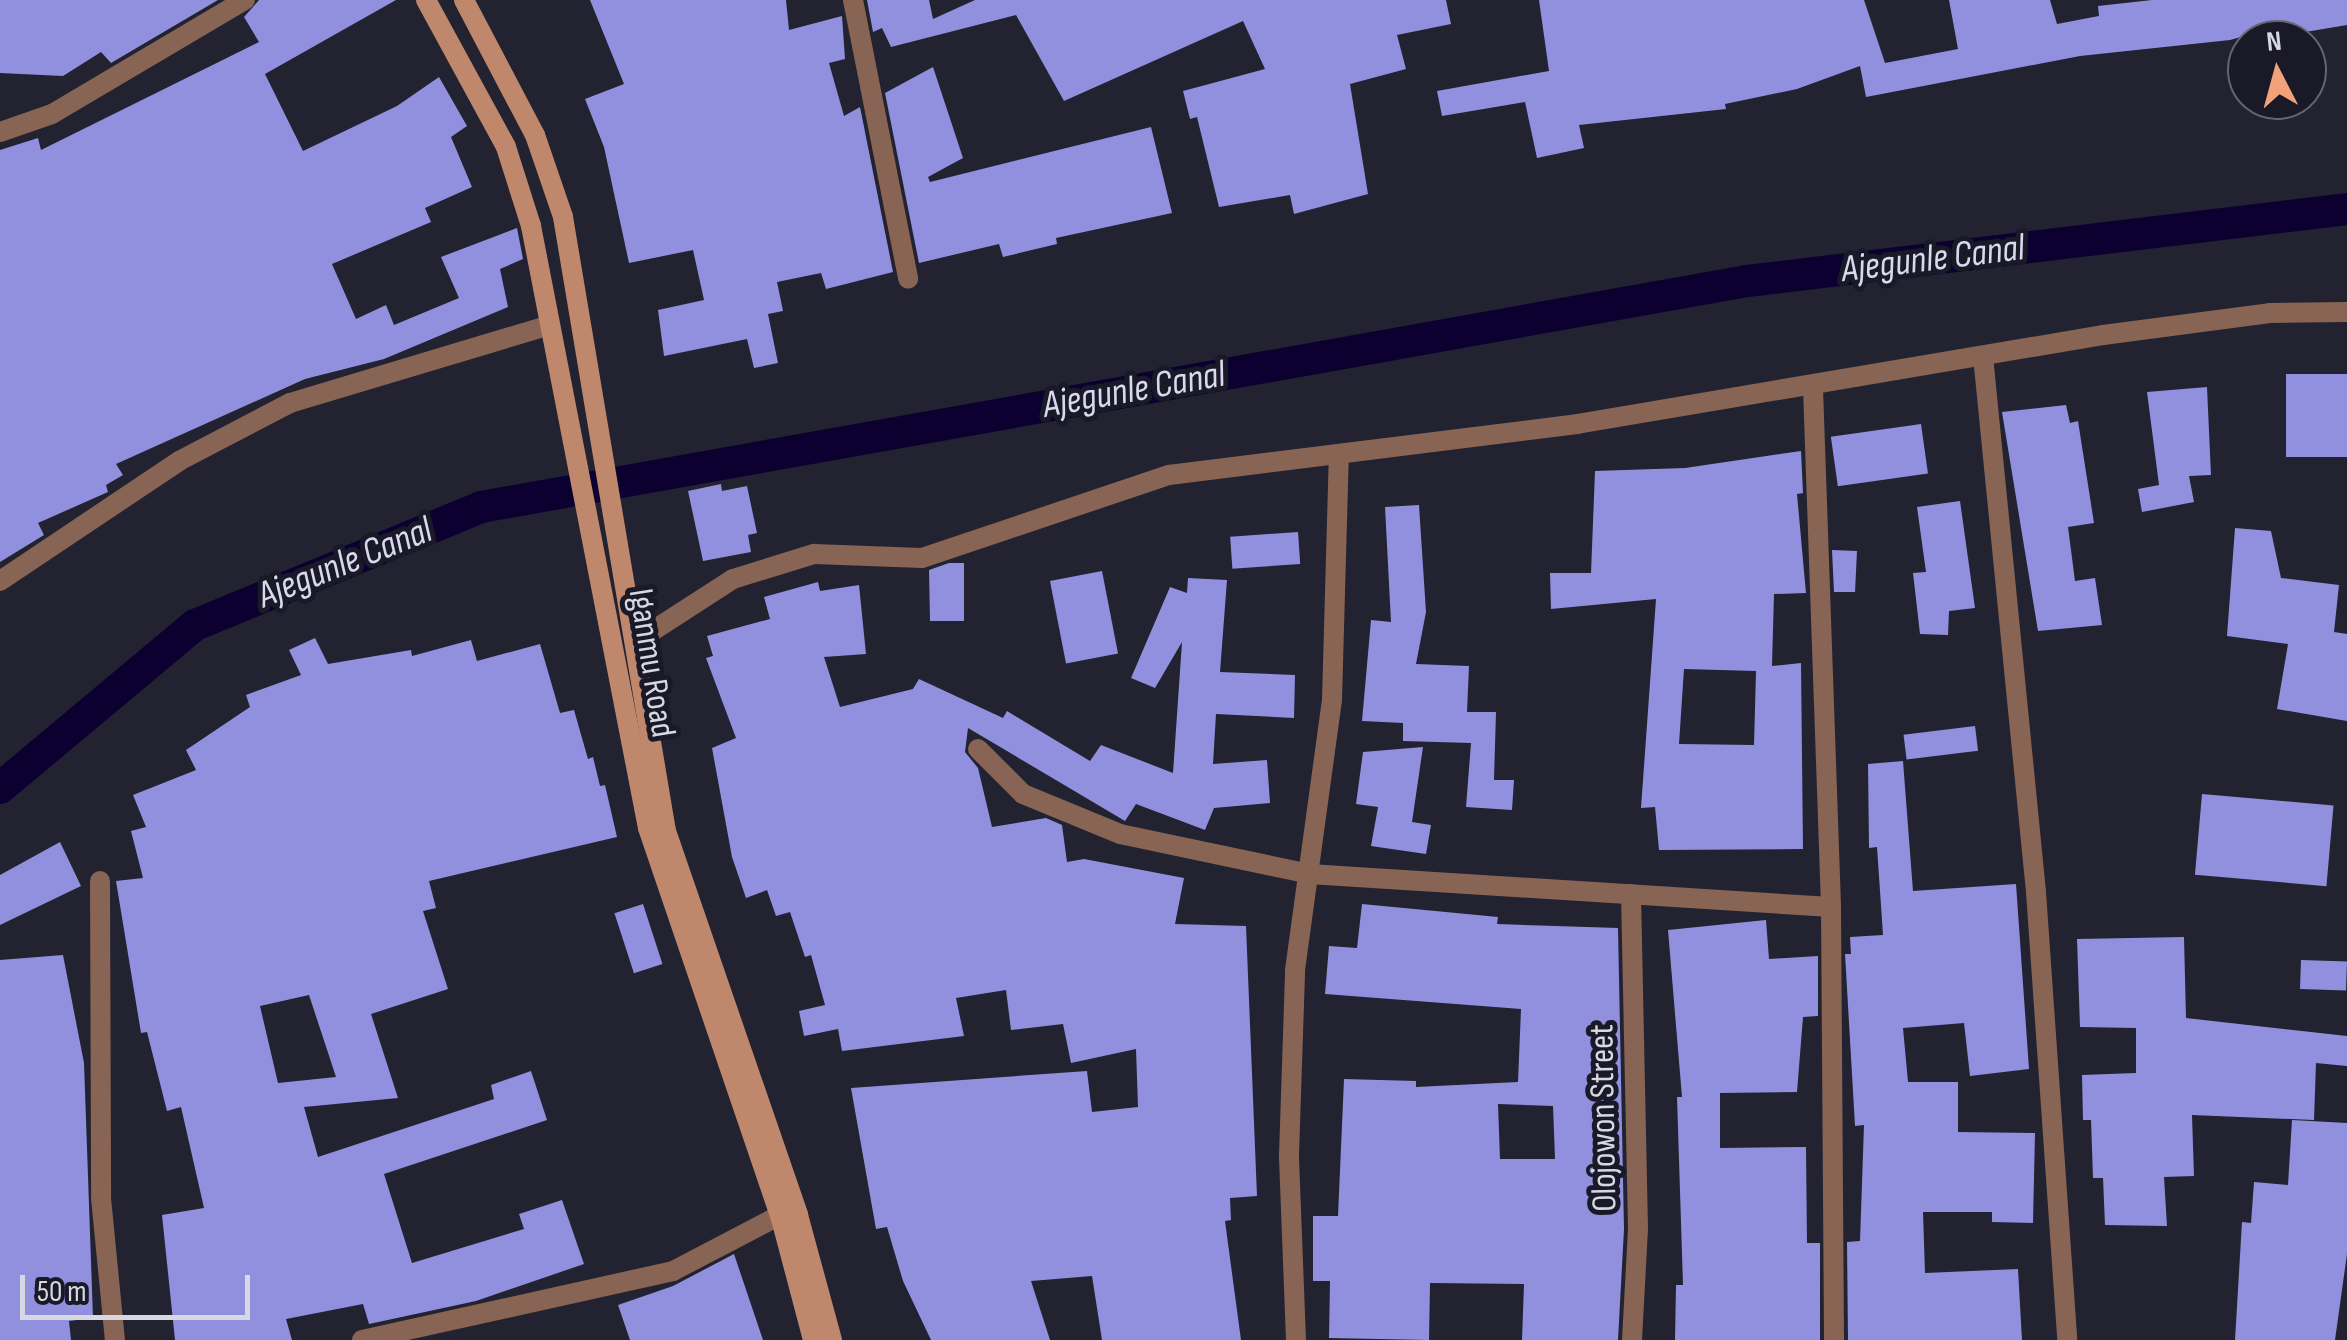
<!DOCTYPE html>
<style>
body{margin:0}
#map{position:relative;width:2347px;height:1340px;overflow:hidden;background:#222231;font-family:"Sofia Sans Condensed",sans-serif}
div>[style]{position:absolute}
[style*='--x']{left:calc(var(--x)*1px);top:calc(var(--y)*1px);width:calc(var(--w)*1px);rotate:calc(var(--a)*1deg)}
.canal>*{height:32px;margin:-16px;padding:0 16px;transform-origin:16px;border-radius:16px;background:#0b002f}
.building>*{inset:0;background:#9190df;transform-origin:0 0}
.street>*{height:20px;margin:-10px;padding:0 10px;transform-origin:10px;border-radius:10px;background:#876453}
.secondary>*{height:20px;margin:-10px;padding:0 10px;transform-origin:10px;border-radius:10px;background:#bf886d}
span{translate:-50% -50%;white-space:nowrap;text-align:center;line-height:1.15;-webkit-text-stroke:10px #191927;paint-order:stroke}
.street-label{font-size:35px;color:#d7d8e2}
.water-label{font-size:38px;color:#d8d8ee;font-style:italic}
.north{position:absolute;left:2227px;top:20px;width:100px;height:100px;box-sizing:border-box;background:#191927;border:2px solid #656572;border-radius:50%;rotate:354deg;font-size:28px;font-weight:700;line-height:40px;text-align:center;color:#d7d8e2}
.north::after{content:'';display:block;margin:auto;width:35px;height:45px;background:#f1a27b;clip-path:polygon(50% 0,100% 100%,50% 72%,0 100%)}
.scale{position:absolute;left:20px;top:1275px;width:230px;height:45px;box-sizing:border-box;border:5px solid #d7d8e2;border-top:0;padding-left:12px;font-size:30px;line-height:35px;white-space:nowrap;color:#d7d8e2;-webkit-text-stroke:8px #191927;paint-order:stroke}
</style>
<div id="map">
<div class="canal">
<i style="--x:0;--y:788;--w:254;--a:-39.9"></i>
<i style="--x:195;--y:625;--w:309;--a:-22.4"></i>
<i style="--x:481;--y:507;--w:1286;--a:-10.12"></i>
<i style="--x:1747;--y:281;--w:604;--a:-6.84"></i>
</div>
<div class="building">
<i style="clip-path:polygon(0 0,218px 0,111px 63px,101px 52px,63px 76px,0 73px)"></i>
<i style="clip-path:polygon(259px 0,396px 0,265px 74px,303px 151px,397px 106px,439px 77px,467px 126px,451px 137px,472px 187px,425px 208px,431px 222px,332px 264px,356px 319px,386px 305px,394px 325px,459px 298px,441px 257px,517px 228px,523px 259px,500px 269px,508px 307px,384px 359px,305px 379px,116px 464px,123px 475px,106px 485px,108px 492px,38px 523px,44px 535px,0 562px,0 150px,38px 138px,41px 150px,259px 42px,244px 17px)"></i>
<i style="clip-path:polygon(590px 0,786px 0,789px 30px,842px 16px,845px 59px,829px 63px,844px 116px,860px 107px,893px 272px,826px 289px,821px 273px,777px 282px,783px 311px,768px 314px,778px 363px,754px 368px,747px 339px,664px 356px,658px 310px,704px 300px,693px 250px,629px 263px,604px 147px,585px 99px,624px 84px)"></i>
<i style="clip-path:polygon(867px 0,929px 0,933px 19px,975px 0,1446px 0,1451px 24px,1397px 35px,1406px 69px,1350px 84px,1368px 194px,1294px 214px,1290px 195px,1219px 207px,1197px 117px,1190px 119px,1183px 91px,1265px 69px,1243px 21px,1064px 101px,1016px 15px,891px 47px,882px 28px,873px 32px)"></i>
<i style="clip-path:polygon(1539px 0,1864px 0,1885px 63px,1958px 49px,1949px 0,2050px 0,2057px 24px,2099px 16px,2098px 6px,2152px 0,2347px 0,2347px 25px,2275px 37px,2273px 28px,2230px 40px,2080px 56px,1866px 97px,1860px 66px,1797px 89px,1725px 104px,1726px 109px,1579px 125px,1584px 148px,1537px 158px,1525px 102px,1442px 116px,1437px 91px,1549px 71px)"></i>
<i style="clip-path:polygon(933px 67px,963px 158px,928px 177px,930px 182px,1151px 127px,1172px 213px,1056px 238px,1057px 244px,1003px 257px,999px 244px,919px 263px,885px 93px)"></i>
<i style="left:2347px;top:374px;width:83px;height:61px;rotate:90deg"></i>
<i style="clip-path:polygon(2207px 387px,2211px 475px,2189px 476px,2194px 502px,2142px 512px,2138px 489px,2159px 485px,2147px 392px)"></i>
<i style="clip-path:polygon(2066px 405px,2070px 423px,2078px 421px,2094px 523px,2068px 527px,2075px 581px,2095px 578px,2102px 625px,2038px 631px,2002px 412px)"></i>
<i style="left:1921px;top:424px;width:50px;height:91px;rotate:82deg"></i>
<i style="clip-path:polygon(evenodd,1801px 451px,1803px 493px,1797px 494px,1806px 593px,1774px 594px,1772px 666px,1801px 663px,1803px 849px,1659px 850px,1655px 807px,1641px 808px,1656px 599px,1551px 609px,1550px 573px,1591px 573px,1595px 471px,1685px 468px,1801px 451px,1684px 669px,1756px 671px,1754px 745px,1679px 744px,1684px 669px)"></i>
<i style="clip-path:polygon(721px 484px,722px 491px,747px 486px,757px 533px,748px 535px,751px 552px,703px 561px,688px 491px)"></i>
<i style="clip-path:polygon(1960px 501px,1975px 608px,1949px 611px,1948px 635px,1920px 634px,1913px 573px,1926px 572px,1917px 507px)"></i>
<i style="clip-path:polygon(1419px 505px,1426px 612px,1416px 664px,1469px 666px,1467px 712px,1496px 712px,1494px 780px,1514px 780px,1512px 810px,1466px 807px,1471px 743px,1403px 741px,1403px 723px,1362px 721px,1371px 620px,1391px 622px,1385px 507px)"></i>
<i style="clip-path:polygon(2235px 528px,2271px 531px,2281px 578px,2339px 585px,2334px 632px,2347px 634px,2347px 721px,2277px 709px,2288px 644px,2227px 636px)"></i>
<i style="left:1298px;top:532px;width:32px;height:68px;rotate:86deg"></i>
<i style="clip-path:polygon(1832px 550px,1857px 551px,1855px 592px,1834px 592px)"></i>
<i style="clip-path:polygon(949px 563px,964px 563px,964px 621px,930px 621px,929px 570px)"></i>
<i style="left:1102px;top:571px;width:84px;height:53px;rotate:79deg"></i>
<i style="clip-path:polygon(1188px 578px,1227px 580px,1220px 672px,1295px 675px,1294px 718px,1216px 714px,1213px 764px,1267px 760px,1270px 803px,1214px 808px,1205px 830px,1136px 804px,1125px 821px,968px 728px,965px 752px,978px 768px,992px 827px,1046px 818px,1062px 825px,1067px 862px,1084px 859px,1184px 878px,1175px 924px,1246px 926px,1257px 1196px,1230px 1198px,1231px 1220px,1225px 1221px,1241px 1340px,1102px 1340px,1092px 1276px,1031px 1281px,1050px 1340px,931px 1340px,903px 1281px,887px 1227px,876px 1229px,851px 1088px,1087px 1071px,1092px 1112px,1138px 1107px,1136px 1049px,1071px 1063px,1063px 1024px,1011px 1030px,1006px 990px,956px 998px,964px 1036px,842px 1051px,838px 1029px,804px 1036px,799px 1011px,825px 1005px,811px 955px,805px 957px,790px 912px,776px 916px,767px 890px,746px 898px,732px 857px,712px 748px,736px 738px,706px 658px,713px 656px,707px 636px,770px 619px,764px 597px,818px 582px,820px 591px,859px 585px,866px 654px,824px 657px,840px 707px,913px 689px,919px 679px,1003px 718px,1007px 711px,1090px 761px,1101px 745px,1173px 773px,1182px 642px,1155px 688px,1131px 678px,1170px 587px,1187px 593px)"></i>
<i style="clip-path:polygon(evenodd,315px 638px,328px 664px,411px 650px,412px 656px,471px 640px,477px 661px,540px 644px,560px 713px,574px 710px,588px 759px,593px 757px,600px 786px,605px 785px,617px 837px,429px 881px,436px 908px,423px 911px,448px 989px,371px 1014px,398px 1098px,304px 1107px,318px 1157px,494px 1099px,491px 1085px,531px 1071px,547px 1120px,384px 1174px,412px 1263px,524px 1229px,519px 1214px,562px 1200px,584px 1264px,476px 1301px,369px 1324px,363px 1304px,286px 1319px,292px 1340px,175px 1340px,162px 1215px,204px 1208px,181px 1107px,167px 1111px,147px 1032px,141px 1033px,116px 881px,143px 878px,131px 831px,146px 827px,133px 795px,196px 770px,186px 750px,250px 707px,246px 695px,301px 675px,289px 650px,315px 638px,309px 995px,336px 1077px,278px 1083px,260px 1006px,309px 995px)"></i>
<i style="left:1975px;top:726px;width:25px;height:72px;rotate:83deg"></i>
<i style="clip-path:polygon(1423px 747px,1412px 822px,1431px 825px,1426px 854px,1371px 846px,1378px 807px,1356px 804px,1363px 752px)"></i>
<i style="clip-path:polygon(1903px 761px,1913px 891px,2016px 884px,2029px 1069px,1970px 1076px,1964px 1023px,1903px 1028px,1908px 1082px,1958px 1082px,1958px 1132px,2035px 1133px,2033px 1223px,1992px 1222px,1992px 1212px,1923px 1212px,1925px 1273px,2018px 1269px,2022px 1340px,1848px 1340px,1847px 1242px,1860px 1241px,1864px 1125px,1855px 1126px,1845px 954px,1851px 954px,1850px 937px,1883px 935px,1877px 847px,1869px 848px,1868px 764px)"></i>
<i style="left:2202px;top:794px;width:132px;height:81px;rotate:5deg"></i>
<i style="clip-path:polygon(60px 842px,81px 886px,0 925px,0 875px)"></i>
<i style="left:643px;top:904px;width:63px;height:30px;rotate:72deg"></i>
<i style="clip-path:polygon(evenodd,1362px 904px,1498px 917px,1497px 924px,1618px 928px,1624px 1229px,1618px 1340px,1522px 1340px,1524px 1284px,1430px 1283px,1429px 1340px,1329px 1338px,1330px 1281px,1313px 1281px,1313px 1216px,1338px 1216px,1344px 1079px,1416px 1081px,1416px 1087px,1518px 1082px,1521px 1009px,1325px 994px,1329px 946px,1357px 948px,1362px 904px,1498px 1104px,1553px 1106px,1555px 1159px,1500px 1159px,1498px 1104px)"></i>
<i style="clip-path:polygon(1766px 920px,1769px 959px,1818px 956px,1818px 1016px,1803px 1017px,1797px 1092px,1720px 1093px,1720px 1148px,1806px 1147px,1807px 1243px,1820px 1243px,1820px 1340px,1675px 1340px,1676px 1285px,1683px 1285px,1677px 1097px,1682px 1097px,1668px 930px)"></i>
<i style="clip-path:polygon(2184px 937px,2186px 1018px,2347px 1036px,2347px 1066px,2316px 1063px,2314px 1120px,2192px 1115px,2194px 1176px,2164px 1177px,2167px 1226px,2105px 1225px,2103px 1178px,2093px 1178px,2091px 1120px,2083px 1120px,2082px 1075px,2136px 1073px,2136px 1028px,2080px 1027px,2077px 939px)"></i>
<i style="clip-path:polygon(63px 955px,84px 1063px,93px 1318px,69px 1321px,71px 1340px,0 1340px,0 960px)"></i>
<i style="left:2301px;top:960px;width:46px;height:29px;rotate:2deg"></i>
<i style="clip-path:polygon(2292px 1120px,2347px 1123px,2347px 1254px,2335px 1340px,2235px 1340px,2242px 1222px,2251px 1223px,2254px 1182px,2288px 1185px)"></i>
<i style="clip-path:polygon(734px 1254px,763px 1340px,630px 1340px,618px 1305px,673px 1286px)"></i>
</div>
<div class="street">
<i style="--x:853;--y:0;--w:284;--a:78.8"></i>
<i style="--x:0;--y:132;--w:55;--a:-19.1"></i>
<i style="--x:52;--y:114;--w:224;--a:-30.6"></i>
<i style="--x:1983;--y:356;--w:539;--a:84.35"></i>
<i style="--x:2036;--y:892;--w:449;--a:86"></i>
<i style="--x:1813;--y:388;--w:519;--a:88.01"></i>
<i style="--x:1831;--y:907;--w:433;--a:89.6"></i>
<i style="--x:0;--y:581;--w:216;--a:-33.8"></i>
<i style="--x:179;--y:461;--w:125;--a:-27.6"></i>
<i style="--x:290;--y:403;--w:268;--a:-16.7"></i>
<i style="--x:637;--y:641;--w:114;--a:-32.9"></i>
<i style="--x:733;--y:579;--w:85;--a:-17.2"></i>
<i style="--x:814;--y:554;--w:108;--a:2.1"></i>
<i style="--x:922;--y:558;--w:261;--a:-18.6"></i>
<i style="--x:1169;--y:475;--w:411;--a:-7.1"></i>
<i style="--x:1577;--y:424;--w:533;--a:-9.6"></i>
<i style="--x:2103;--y:335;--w:168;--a:-7.5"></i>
<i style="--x:2270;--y:313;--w:77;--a:-0.7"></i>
<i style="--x:978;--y:749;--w:64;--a:45"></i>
<i style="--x:1023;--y:794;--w:105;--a:22.4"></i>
<i style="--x:1120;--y:834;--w:193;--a:11.9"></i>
<i style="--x:1309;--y:874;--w:523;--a:3.62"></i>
<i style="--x:100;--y:881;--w:317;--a:89.8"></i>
<i style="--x:101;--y:1198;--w:143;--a:84.4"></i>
<i style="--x:1631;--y:894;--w:335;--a:88.8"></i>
<i style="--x:1638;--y:1229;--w:111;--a:93.1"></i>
<i style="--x:362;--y:1340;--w:319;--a:-12.5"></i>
<i style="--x:673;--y:1271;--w:121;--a:-27.6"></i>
<i style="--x:780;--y:1215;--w:14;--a:0"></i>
<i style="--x:1296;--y:1340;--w:185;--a:-92.2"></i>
<i style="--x:1289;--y:1155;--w:185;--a:-88.1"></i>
<i style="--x:1295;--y:970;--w:273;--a:-82.2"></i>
<i style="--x:1332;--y:700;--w:244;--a:-88.4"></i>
</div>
<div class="secondary">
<i style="--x:426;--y:0;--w:167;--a:61.4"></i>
<i style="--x:506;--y:147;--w:83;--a:72.4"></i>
<i style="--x:531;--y:226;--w:613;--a:79"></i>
<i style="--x:648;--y:828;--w:409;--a:71.2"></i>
<i style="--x:780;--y:1215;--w:129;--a:75.2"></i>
<i style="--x:464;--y:0;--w:153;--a:62.3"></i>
<i style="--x:535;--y:135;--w:87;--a:71.1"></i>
<i style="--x:563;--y:217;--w:623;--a:80.48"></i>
<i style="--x:666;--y:831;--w:406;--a:71"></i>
<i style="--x:798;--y:1215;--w:130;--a:74.8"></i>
</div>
<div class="street-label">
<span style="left:651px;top:663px;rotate:81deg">Iganmu Road</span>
<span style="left:1604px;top:1118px;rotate:-91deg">Olojowon Street</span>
</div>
<div class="water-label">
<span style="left:1933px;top:259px;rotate:-7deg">Ajegunle Canal</span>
<span style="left:1134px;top:390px;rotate:-10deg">Ajegunle Canal</span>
<span style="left:345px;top:563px;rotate:-22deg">Ajegunle Canal</span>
</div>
<div class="north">N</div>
<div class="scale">50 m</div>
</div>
